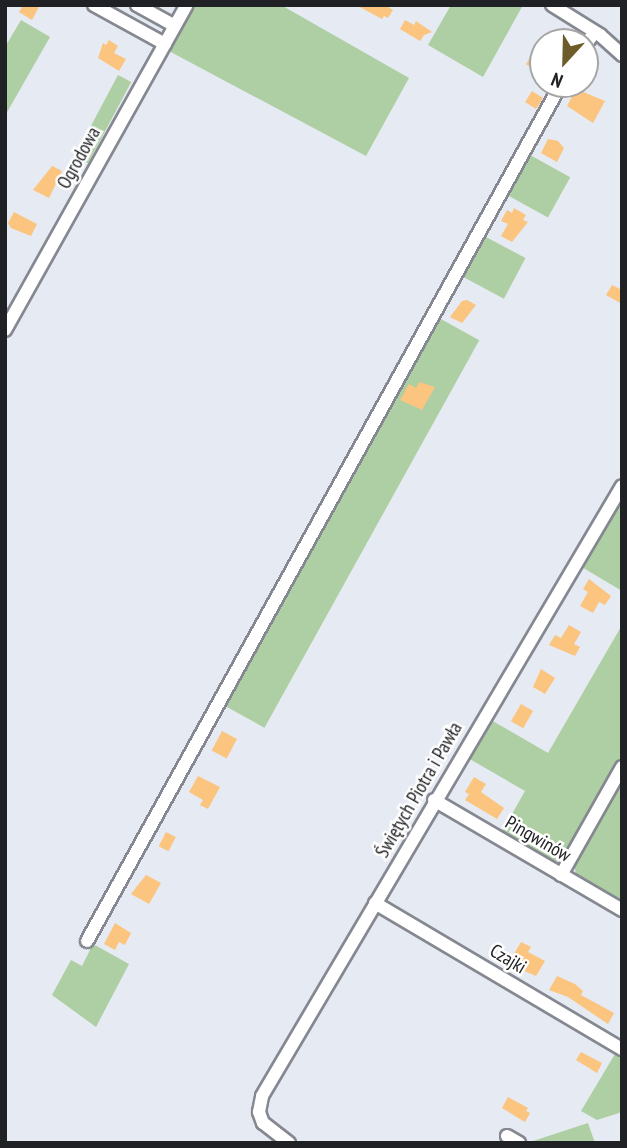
<!DOCTYPE html>
<meta charset="utf-8">
<style>
body{margin:0}
#map{position:relative;width:627px;height:1148px;overflow:hidden;background:#e6eaf2;font-family:"PT Sans Narrow",sans-serif}
div>[style]{position:absolute}
[style*='--x']{left:calc(var(--x)*1px);top:calc(var(--y)*1px);width:calc(var(--w)*1px);rotate:calc(var(--a)*1deg)}
.green>*{inset:0;background:#adcfa3;transform-origin:0 0}
.building>*{inset:0;background:#fbc47f;transform-origin:0 0}
.roads{filter:drop-shadow(2px 0 #858890) drop-shadow(-2px 0 #858890) drop-shadow(0 2px #858890) drop-shadow(0 -2px #858890)}
.minor>*{height:12px;margin:-6px;padding:0 6px;transform-origin:6px;border-radius:6px;background:#fff}
span{translate:-50% -50%;white-space:nowrap;text-align:center;line-height:1.15;-webkit-text-stroke:5px #fff;paint-order:stroke}
.street-label{font-size:19px;color:#202124}
.frame{position:absolute;inset:0;border:7px solid #202124;pointer-events:none}
.north{position:absolute;left:529px;top:28px;width:70px;height:70px;box-sizing:border-box;background:#fff;border:2px solid #a6a6a7;border-radius:50%;rotate:202deg;font-size:19px;font-weight:700;line-height:28px;text-align:center;color:#202124}
.north::after{content:'';display:block;margin:auto;width:24px;height:32px;background:#6c5c29;clip-path:polygon(50% 0,100% 100%,50% 72%,0 100%)}
</style>
<div id="map">
<div class="green">
<i style="clip-path:polygon(194px 5px,281px 5px,409px 78px,366px 156px,167px 50px)"></i>
<i style="clip-path:polygon(451px 5px,523px 5px,483px 77px,428px 45px)"></i>
<i style="clip-path:polygon(21px 20px,50px 37px,6px 114px,5px 47px)"></i>
<i style="left:118px;top:75px;width:15px;height:92px;rotate:28deg"></i>
<i style="left:530px;top:155px;width:46px;height:46px;rotate:29deg"></i>
<i style="left:484px;top:236px;width:47px;height:46px;rotate:28deg"></i>
<i style="left:439px;top:318px;width:46px;height:443px;rotate:29deg"></i>
<i style="clip-path:polygon(622px 495px,622px 591px,580px 566px)"></i>
<i style="clip-path:polygon(622px 625px,622px 757px,564px 859px,552px 862px,502px 832px,525px 791px,468px 758px,491px 720px,548px 753px)"></i>
<i style="clip-path:polygon(622px 780px,622px 902px,577px 878px,574px 865px)"></i>
<i style="clip-path:polygon(93px 944px,129px 964px,96px 1027px,52px 995px,71px 960px,82px 966px)"></i>
<i style="clip-path:polygon(615px 1054px,622px 1057px,622px 1112px,597px 1120px,581px 1111px)"></i>
<i style="clip-path:polygon(588px 1123px,595px 1143px,530px 1143px,530px 1142px)"></i>
</div>
<div class="building">
<i style="clip-path:polygon(23px 5px,40px 5px,32px 20px,19px 12px)"></i>
<i style="clip-path:polygon(356px 5px,385px 5px,393px 10px,388px 18px,384px 16px,382px 19px)"></i>
<i style="clip-path:polygon(405px 20px,414px 25px,416px 21px,432px 32px,424px 35px,420px 41px,400px 29px)"></i>
<i style="clip-path:polygon(109px 40px,118px 46px,114px 53px,126px 59px,119px 71px,98px 58px,103px 43px,106px 45px)"></i>
<i style="clip-path:polygon(534px 51px,543px 56px,543px 77px,526px 64px)"></i>
<i style="clip-path:polygon(576px 89px,605px 101px,593px 123px,567px 106px)"></i>
<i style="left:532px;top:91px;width:13px;height:13px;rotate:32deg"></i>
<i style="clip-path:polygon(548px 139px,558px 141px,564px 148px,557px 162px,541px 153px)"></i>
<i style="clip-path:polygon(52px 166px,62px 171px,49px 198px,33px 190px)"></i>
<i style="clip-path:polygon(514px 208px,526px 215px,523px 220px,528px 222px,512px 242px,501px 236px,508px 224px,501px 221px,507px 210px,512px 213px)"></i>
<i style="clip-path:polygon(14px 212px,37px 224px,31px 236px,11px 228px,8px 223px)"></i>
<i style="clip-path:polygon(612px 285px,622px 290px,622px 304px,606px 295px)"></i>
<i style="clip-path:polygon(467px 300px,476px 305px,462px 323px,450px 317px,462px 301px)"></i>
<i style="clip-path:polygon(419px 382px,435px 387px,422px 410px,400px 400px,409px 384px,416px 388px)"></i>
<i style="clip-path:polygon(589px 579px,611px 596px,605px 605px,599px 602px,593px 613px,580px 606px,588px 592px,583px 589px)"></i>
<i style="clip-path:polygon(569px 625px,581px 632px,574px 644px,580px 647px,575px 656px,549px 645px,555px 635px,561px 638px)"></i>
<i style="clip-path:polygon(541px 669px,555px 678px,545px 694px,533px 687px)"></i>
<i style="left:521px;top:704px;width:14px;height:20px;rotate:30deg"></i>
<i style="left:222px;top:731px;width:17px;height:22px;rotate:28deg"></i>
<i style="clip-path:polygon(198px 776px,220px 787px,208px 809px,200px 805px,203px 800px,189px 792px)"></i>
<i style="clip-path:polygon(474px 777px,486px 784px,481px 792px,504px 808px,497px 819px,465px 800px,469px 794px,465px 792px)"></i>
<i style="left:166px;top:832px;width:11px;height:16px;rotate:27deg"></i>
<i style="clip-path:polygon(146px 875px,161px 883px,149px 904px,131px 894px)"></i>
<i style="clip-path:polygon(115px 923px,131px 933px,125px 945px,119px 942px,115px 950px,104px 944px)"></i>
<i style="clip-path:polygon(521px 942px,531px 947px,528px 952px,545px 961px,536px 976px,508px 964px)"></i>
<i style="clip-path:polygon(557px 976px,575px 984px,583px 991px,581px 995px,614px 1013px,608px 1024px,568px 997px,549px 990px)"></i>
<i style="clip-path:polygon(581px 1052px,602px 1063px,597px 1073px,576px 1060px)"></i>
<i style="clip-path:polygon(508px 1097px,528px 1108px,526px 1111px,530px 1113px,525px 1122px,502px 1108px)"></i>
</div>
<div class="roads">
<div class="minor">
<i style="--x:94;--y:5;--w:81;--a:28.8"></i>
<i style="--x:137;--y:5;--w:43;--a:28.9"></i>
<i style="--x:552;--y:5;--w:57;--a:32"></i>
<i style="--x:600;--y:35;--w:30;--a:42"></i>
<i style="--x:585;--y:45;--w:16;--a:-52"></i>
<i style="--x:5;--y:330;--w:372;--a:-60.8"></i>
<i style="--x:434;--y:800;--w:218;--a:30.3"></i>
<i style="--x:561;--y:875;--w:124;--a:-60.5"></i>
<i style="--x:375;--y:903;--w:287;--a:30.6"></i>
<i style="--x:87;--y:941;--w:979;--a:-61.05"></i>
<i style="--x:507;--y:1136;--w:14;--a:30"></i>
<i style="--x:289;--y:1143;--w:33;--a:-142"></i>
<i style="--x:263;--y:1123;--w:12;--a:-110"></i>
<i style="--x:259;--y:1112;--w:16;--a:-79"></i>
<i style="--x:262;--y:1096;--w:708;--a:-59.45"></i>
</div>
</div>
<div class="street-label">
<span style="left:79px;top:158px;rotate:-61deg">Ogrodowa</span>
<span style="left:419px;top:790px;rotate:-60deg">Świętych Piotra i Pawła</span>
<span style="left:538px;top:839px;rotate:30deg">Pingwinów</span>
<span style="left:508px;top:959px;rotate:31deg">Czajki</span>
</div>
<div class="frame"></div>
<div class="north">N</div>
</div>
